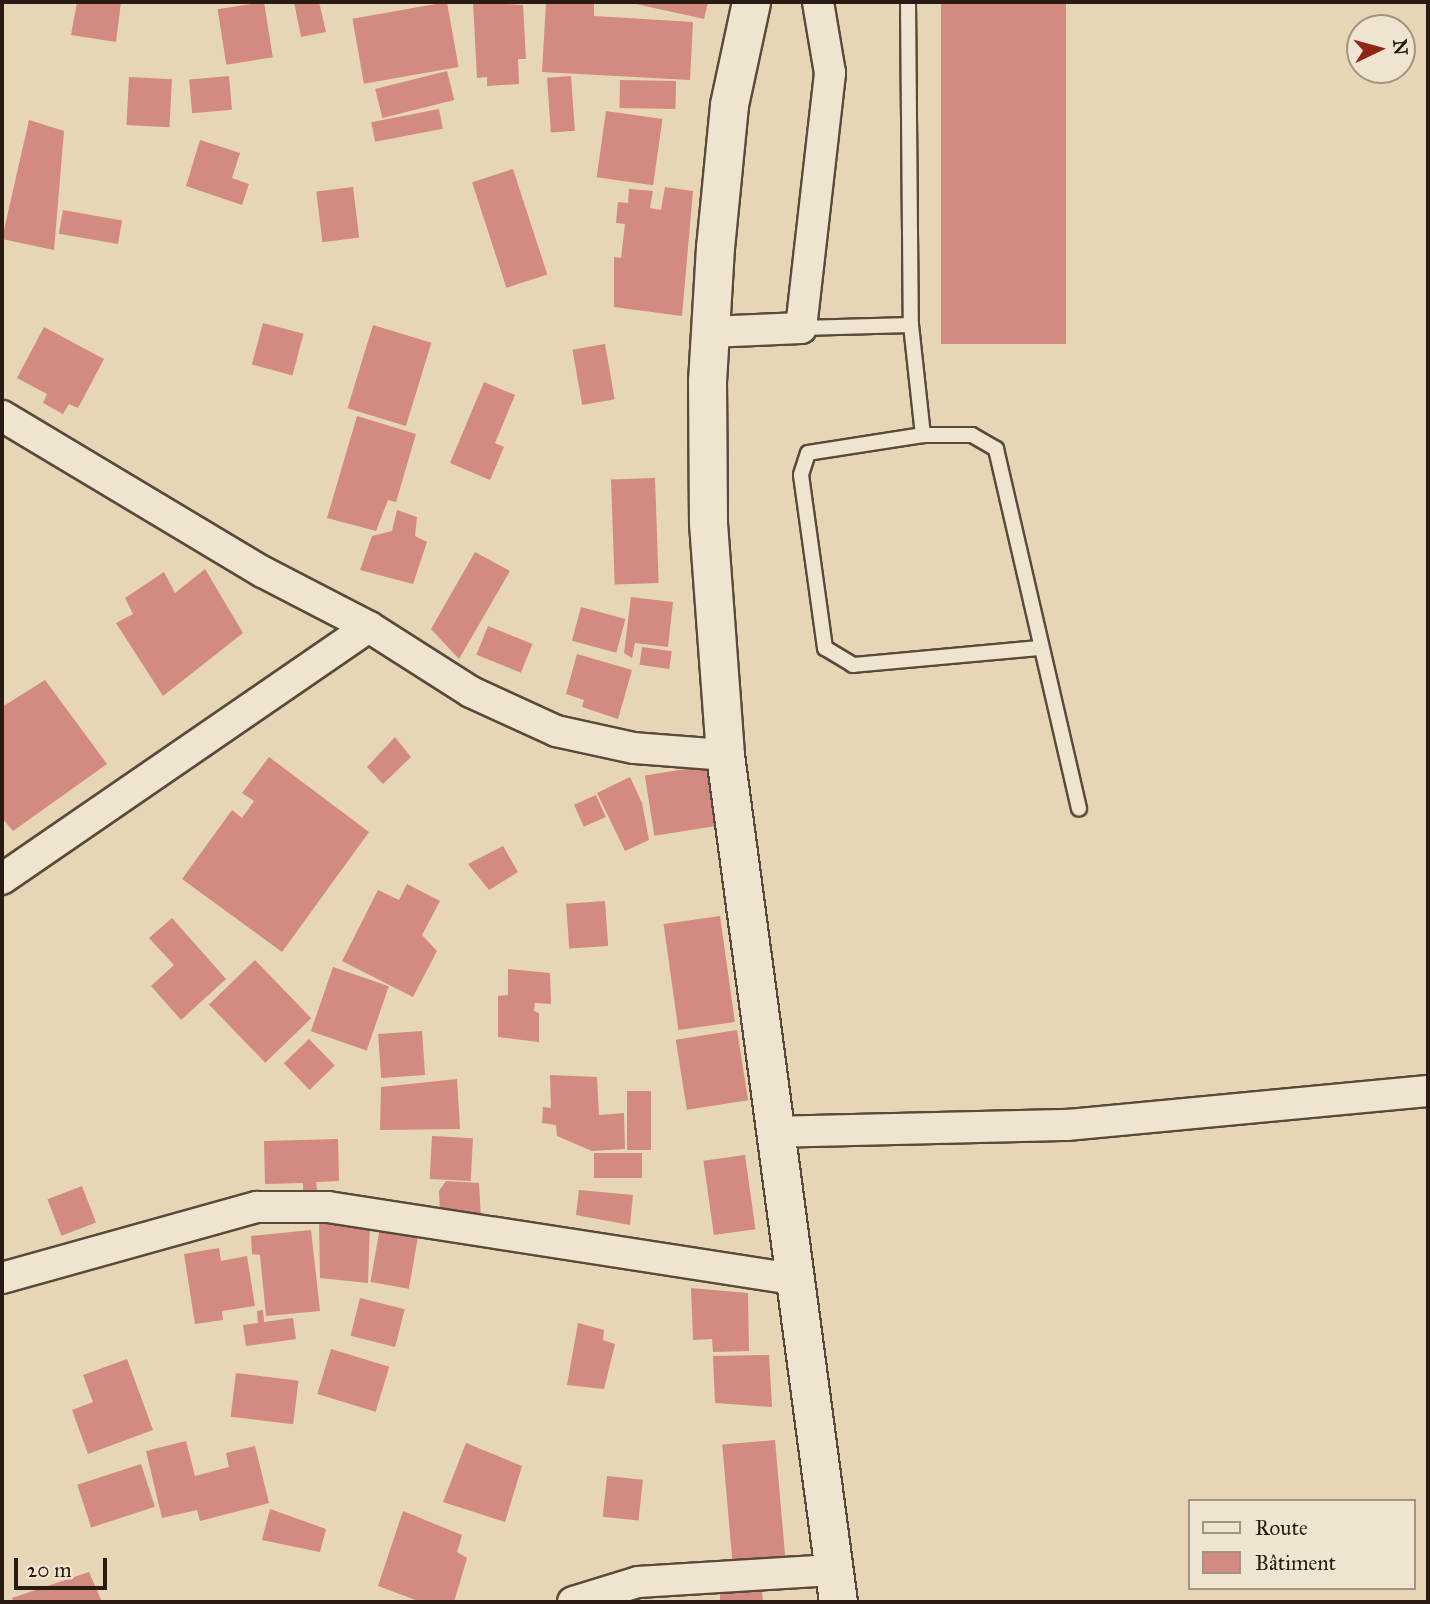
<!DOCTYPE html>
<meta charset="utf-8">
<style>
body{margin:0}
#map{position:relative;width:1430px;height:1604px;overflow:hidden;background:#e6d6b5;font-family:"IM FELL Great Primer",serif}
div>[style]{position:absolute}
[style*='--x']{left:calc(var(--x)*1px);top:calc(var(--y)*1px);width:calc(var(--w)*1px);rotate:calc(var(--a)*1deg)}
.building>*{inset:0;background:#d28a81;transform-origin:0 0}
.roads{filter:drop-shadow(2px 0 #594a3b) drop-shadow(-2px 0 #594a3b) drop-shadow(0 2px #594a3b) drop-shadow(0 -2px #594a3b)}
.service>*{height:14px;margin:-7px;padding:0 7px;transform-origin:7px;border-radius:7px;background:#efe4cf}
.minor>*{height:30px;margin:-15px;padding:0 15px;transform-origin:15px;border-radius:15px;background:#efe4cf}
.tertiary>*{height:37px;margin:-18.5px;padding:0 18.5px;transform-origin:18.5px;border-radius:18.5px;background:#efe4cf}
span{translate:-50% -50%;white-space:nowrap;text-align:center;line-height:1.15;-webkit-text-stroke:7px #efe4cf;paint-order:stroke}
.frame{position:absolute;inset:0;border:4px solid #2a1b12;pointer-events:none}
.legend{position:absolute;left:1188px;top:1499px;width:228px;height:91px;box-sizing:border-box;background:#efe4cf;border:2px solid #a09483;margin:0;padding:9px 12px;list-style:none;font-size:21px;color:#2a1b12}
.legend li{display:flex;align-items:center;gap:14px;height:35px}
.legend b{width:35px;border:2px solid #a09483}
.north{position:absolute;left:1346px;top:14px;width:70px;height:70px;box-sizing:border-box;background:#efe4cf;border:2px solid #a09483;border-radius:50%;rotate:85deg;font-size:19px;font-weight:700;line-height:28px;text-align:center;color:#2a1b12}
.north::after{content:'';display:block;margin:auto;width:24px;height:32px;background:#8f2418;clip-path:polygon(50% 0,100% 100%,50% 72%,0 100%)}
.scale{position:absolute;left:14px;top:1558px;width:93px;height:32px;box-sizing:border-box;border:4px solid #2a1b12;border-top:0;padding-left:9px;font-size:21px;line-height:24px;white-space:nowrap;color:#2a1b12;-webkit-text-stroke:5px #efe4cf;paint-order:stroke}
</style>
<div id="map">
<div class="building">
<i style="clip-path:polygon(77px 2px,121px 2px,116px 42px,71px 35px)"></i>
<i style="left:264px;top:2px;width:56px;height:47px;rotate:81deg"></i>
<i style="clip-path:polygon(294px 2px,319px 2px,326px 32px,301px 37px)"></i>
<i style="left:447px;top:2px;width:66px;height:96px;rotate:80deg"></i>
<i style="clip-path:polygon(473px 2px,523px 5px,526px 59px,518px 59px,519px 84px,487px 86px,487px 77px,477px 78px)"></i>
<i style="clip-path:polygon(546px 2px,594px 3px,594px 16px,693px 22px,690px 80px,542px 72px)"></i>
<i style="clip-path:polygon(627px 2px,708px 2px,704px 19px)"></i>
<i style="left:941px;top:2px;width:125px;height:342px"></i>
<i style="left:447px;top:71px;width:30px;height:74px;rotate:76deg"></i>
<i style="left:229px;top:76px;width:34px;height:40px;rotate:85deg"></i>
<i style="left:571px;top:76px;width:55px;height:24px;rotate:86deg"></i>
<i style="left:129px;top:77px;width:43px;height:48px;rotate:3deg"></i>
<i style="left:620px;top:80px;width:56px;height:28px;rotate:1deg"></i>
<i style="left:439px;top:109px;width:20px;height:69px;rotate:79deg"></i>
<i style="left:606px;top:111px;width:57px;height:67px;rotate:8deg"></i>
<i style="clip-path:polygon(29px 120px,64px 131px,54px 250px,2px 239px)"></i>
<i style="clip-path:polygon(200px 140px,240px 153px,232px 178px,249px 184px,242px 205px,186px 186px)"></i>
<i style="left:513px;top:169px;width:111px;height:43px;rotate:72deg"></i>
<i style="left:353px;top:187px;width:51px;height:37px;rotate:83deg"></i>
<i style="clip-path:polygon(665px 187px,693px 191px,682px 316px,614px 307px,614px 257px,621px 258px,625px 224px,616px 223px,618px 202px,628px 203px,629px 189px,653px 191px,650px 208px,661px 210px)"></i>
<i style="left:63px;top:210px;width:60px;height:24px;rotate:10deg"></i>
<i style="left:263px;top:323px;width:42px;height:43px;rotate:15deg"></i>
<i style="left:373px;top:325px;width:61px;height:87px;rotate:17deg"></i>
<i style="clip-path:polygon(44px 327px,104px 359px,78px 408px,69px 404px,63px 414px,43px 403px,47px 394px,17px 378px)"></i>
<i style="left:605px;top:344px;width:56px;height:33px;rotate:80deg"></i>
<i style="clip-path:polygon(484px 382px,515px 395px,495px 443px,504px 447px,490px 480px,450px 463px)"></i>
<i style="clip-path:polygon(357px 416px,416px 434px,396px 502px,388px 500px,376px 531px,327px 518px)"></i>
<i style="left:655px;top:478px;width:105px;height:44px;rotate:88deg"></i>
<i style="clip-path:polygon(397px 510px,417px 517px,415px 536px,427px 542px,413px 584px,360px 570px,372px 536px,392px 531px)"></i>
<i style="clip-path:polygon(475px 552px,510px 571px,459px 659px,431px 629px)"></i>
<i style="clip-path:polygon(205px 569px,243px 633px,163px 696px,116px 623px,133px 614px,125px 598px,164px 572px,175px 593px)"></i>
<i style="clip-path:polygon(631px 597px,673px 602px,668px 647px,635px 643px,632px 658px,624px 653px)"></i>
<i style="left:581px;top:607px;width:46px;height:35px;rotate:15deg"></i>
<i style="left:488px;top:626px;width:48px;height:31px;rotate:22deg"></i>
<i style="left:642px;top:647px;width:30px;height:18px;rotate:8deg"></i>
<i style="clip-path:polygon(577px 654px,632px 670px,618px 719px,582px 707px,584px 700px,566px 694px)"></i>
<i style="clip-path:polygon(45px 680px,107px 764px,13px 831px,2px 818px,2px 707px)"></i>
<i style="clip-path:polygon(395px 737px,411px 757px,383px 784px,367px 767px)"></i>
<i style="clip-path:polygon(269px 757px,369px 832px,282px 952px,182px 879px,232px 810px,242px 818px,254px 801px,242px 793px)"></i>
<i style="left:711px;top:765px;width:61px;height:67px;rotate:81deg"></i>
<i style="clip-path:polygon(630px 777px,642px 803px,649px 840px,625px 851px,597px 793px)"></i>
<i style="left:596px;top:795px;width:24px;height:24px;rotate:66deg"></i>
<i style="clip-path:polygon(503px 846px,518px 872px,489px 890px,468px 864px)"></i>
<i style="clip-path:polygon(407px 884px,440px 901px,422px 935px,437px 951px,413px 997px,342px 961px,378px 890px,399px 900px)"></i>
<i style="left:605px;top:901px;width:45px;height:39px;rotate:86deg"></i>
<i style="left:720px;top:916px;width:107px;height:57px;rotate:82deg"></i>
<i style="clip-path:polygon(172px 918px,226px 979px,181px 1020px,151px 986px,174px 965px,149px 938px)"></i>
<i style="left:255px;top:960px;width:81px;height:64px;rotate:46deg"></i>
<i style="left:333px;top:967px;width:59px;height:68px;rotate:19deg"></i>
<i style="clip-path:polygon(508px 969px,550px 973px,551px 1004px,535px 1003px,534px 1011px,539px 1013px,539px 1042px,498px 1037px,498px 996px,508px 995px)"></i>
<i style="left:737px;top:1030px;width:71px;height:62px;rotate:81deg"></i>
<i style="left:422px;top:1031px;width:44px;height:44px;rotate:86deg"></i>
<i style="left:309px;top:1039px;width:37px;height:35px;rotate:46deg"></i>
<i style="clip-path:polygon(550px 1075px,597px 1077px,599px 1115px,624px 1113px,625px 1149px,592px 1151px,557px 1136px,556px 1125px,542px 1123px,543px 1107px,551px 1108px)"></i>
<i style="clip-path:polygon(457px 1079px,460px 1129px,380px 1130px,381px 1087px)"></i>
<i style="left:627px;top:1091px;width:24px;height:59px"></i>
<i style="left:432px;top:1136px;width:41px;height:43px;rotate:3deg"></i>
<i style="clip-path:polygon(338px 1139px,339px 1181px,316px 1182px,317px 1190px,303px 1190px,303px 1183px,265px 1184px,264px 1141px)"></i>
<i style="left:594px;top:1153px;width:48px;height:25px"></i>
<i style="left:745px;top:1155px;width:75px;height:42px;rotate:82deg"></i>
<i style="clip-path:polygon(446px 1181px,479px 1183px,481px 1220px,440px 1214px,439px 1191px)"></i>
<i style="left:82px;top:1186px;width:39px;height:37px;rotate:69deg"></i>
<i style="clip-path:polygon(579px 1190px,633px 1195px,630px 1225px,576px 1215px)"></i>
<i style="clip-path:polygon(319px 1219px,370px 1224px,368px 1283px,320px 1278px)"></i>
<i style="left:381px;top:1222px;width:39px;height:61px;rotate:10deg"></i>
<i style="clip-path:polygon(311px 1230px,320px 1311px,266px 1316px,260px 1255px,252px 1254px,251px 1236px)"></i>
<i style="clip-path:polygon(219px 1248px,221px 1261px,247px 1256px,255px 1306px,222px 1311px,223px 1320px,195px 1324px,184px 1254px)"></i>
<i style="clip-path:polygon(691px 1288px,748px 1293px,749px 1351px,713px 1352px,712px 1339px,693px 1340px)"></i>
<i style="left:360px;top:1298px;width:46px;height:39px;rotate:14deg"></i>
<i style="clip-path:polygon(263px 1310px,264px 1322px,293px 1318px,296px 1339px,246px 1346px,243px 1325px,258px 1323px,257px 1311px)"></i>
<i style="clip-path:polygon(578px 1323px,604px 1330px,603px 1340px,615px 1344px,604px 1389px,567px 1385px)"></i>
<i style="left:331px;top:1349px;width:61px;height:47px;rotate:17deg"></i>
<i style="clip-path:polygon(769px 1355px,772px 1407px,715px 1403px,713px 1356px)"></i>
<i style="clip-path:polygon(127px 1359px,153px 1430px,88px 1454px,72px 1410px,93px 1402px,83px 1375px)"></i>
<i style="left:236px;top:1373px;width:63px;height:44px;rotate:7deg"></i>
<i style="left:775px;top:1440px;width:123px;height:53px;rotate:85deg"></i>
<i style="clip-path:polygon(186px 1441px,195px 1476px,229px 1467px,226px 1453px,255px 1446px,269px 1503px,200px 1521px,197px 1510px,162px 1518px,146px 1451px)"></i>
<i style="clip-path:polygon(466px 1443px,522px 1466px,505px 1522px,443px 1502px)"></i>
<i style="left:141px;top:1464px;width:45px;height:67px;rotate:72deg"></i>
<i style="left:607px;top:1476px;width:36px;height:41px;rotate:6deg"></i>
<i style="clip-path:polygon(270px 1509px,326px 1529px,320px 1552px,262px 1540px)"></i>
<i style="clip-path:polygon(403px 1511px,462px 1535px,457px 1552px,467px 1558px,454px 1602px,421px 1602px,378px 1586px)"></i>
<i style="clip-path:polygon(89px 1572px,102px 1602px,14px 1602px,12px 1598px)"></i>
<i style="clip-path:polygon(762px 1590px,763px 1602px,720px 1602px,720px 1592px)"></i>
</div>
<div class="roads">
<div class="service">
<i style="--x:908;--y:2;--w:323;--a:89.5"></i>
<i style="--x:801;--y:328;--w:110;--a:-1.6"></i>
<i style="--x:911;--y:325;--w:111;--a:83.8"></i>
<i style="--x:923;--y:435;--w:49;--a:0"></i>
<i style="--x:972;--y:435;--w:28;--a:30"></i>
<i style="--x:996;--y:449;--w:369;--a:77"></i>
<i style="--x:923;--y:435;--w:116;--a:171.1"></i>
<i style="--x:808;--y:453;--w:23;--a:108"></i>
<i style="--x:801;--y:475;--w:175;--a:82.1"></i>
<i style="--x:825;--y:648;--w:33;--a:31"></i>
<i style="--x:853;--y:665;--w:188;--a:-5.2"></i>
</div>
<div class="minor">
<i style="--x:710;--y:332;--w:91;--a:-2.5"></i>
<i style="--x:801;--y:328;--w:257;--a:-83.5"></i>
<i style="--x:830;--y:73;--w:72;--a:-99.6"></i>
<i style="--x:2;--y:416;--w:304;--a:30.9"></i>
<i style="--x:263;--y:572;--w:119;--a:27.4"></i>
<i style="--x:369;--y:627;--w:121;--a:32.5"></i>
<i style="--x:471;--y:692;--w:94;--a:24.6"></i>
<i style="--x:556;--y:731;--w:80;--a:12.3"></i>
<i style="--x:634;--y:748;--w:91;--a:4.4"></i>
<i style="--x:2;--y:879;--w:445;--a:-34.5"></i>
<i style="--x:774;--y:1132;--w:294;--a:-1.4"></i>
<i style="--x:1068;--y:1125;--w:362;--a:-5.4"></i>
<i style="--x:2;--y:1278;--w:265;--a:-15.6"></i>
<i style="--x:257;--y:1207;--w:71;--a:0"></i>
<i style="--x:328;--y:1207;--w:473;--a:8.8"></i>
<i style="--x:573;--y:1602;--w:68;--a:-17.1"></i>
<i style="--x:638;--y:1582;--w:195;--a:-3.5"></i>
</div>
<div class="tertiary">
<i style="--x:751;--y:2;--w:105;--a:102.1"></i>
<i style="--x:729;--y:105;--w:143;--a:95.6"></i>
<i style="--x:715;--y:247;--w:133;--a:93.4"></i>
<i style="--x:707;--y:380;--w:143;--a:89.6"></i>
<i style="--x:708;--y:523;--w:233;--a:85.8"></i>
<i style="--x:725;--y:755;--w:855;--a:82.4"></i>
</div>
</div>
<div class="frame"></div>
<ul class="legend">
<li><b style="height:9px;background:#efe4cf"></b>Route</li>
<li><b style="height:19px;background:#d28a81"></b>Bâtiment</li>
</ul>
<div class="north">N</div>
<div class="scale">20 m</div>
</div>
